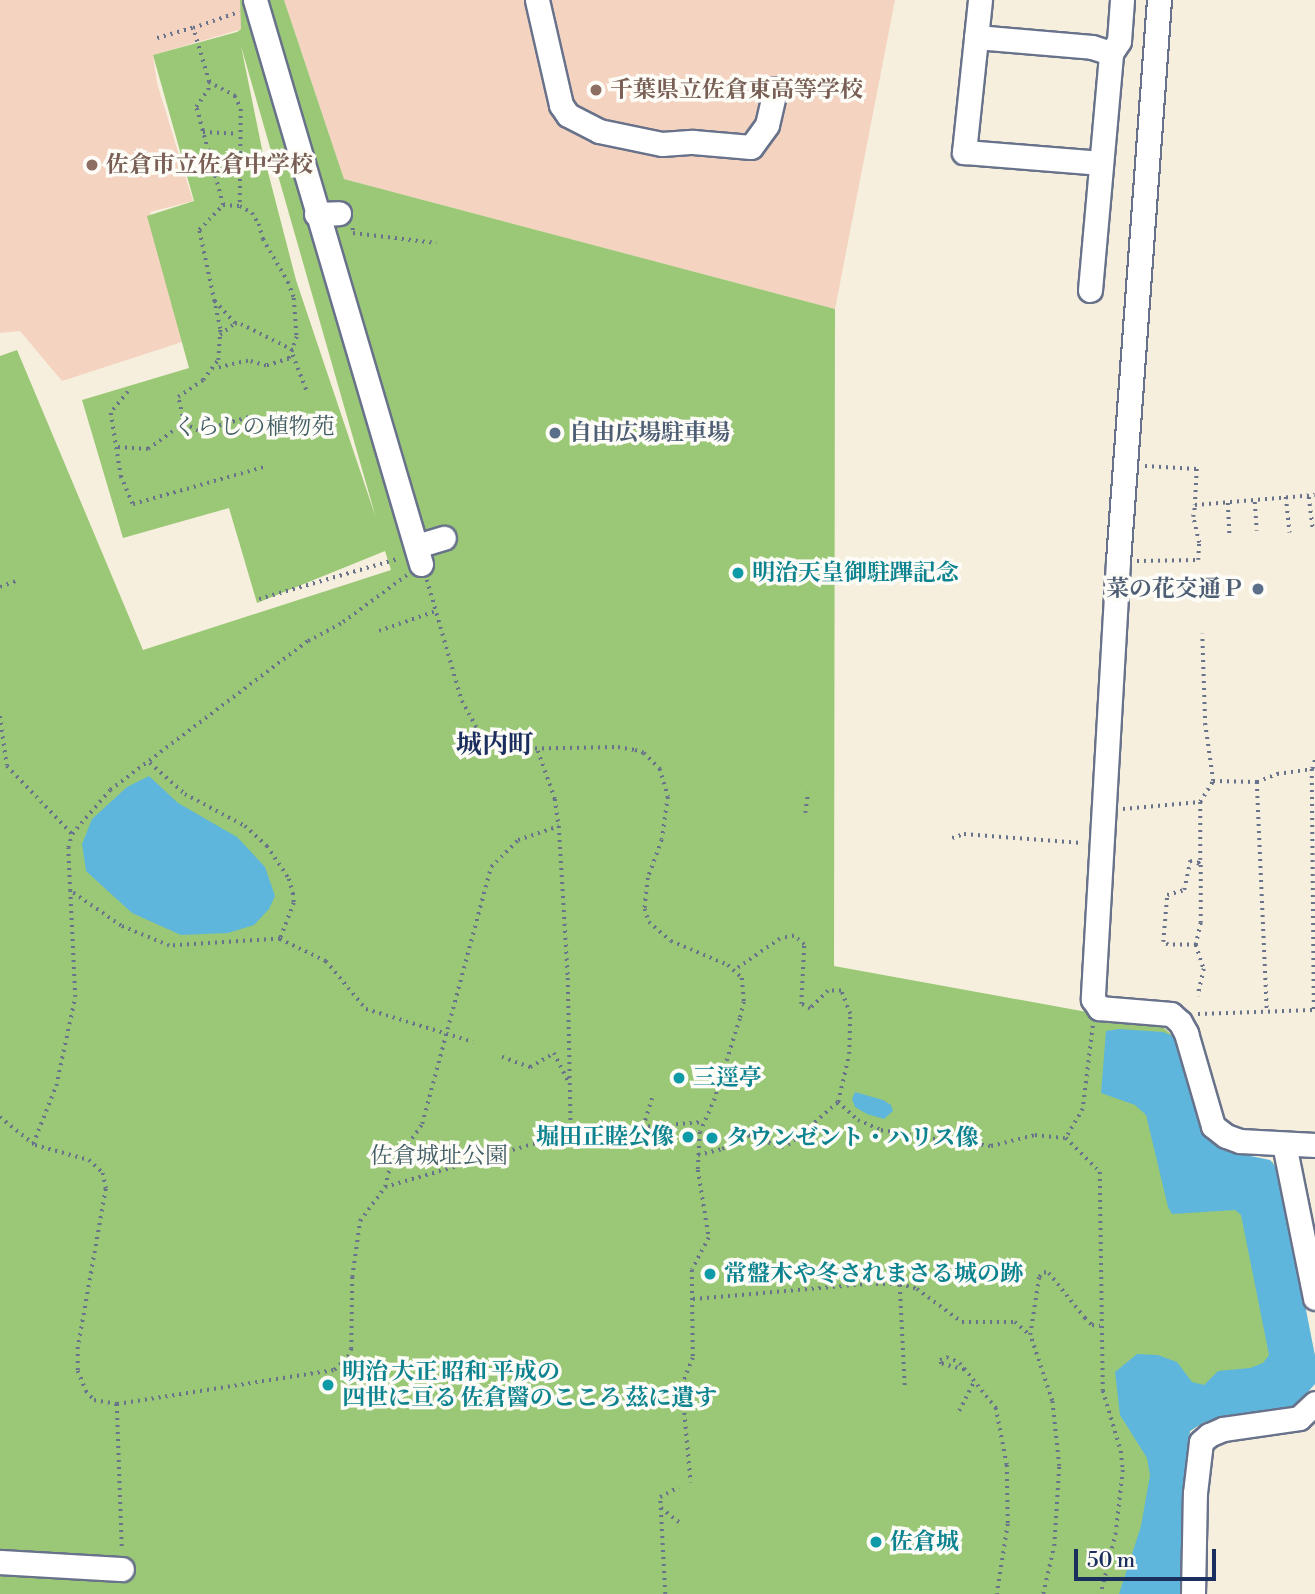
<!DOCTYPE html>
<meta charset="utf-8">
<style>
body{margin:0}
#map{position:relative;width:1315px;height:1594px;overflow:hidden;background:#f6efdd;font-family:"Libre Bodoni","Noto Serif JP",serif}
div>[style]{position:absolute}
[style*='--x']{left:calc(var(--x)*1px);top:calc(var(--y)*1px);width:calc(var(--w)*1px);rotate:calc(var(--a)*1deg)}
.built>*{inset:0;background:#f4d3c0}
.green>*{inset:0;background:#9bc876}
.water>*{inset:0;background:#5fb6dc}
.path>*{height:3.5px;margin-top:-1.75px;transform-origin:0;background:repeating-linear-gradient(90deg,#68728a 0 2px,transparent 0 7px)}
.roads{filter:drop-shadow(2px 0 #68728a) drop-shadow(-2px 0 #68728a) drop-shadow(0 2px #68728a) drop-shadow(0 -2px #68728a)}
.minor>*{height:23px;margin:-11.5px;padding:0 11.5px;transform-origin:11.5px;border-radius:11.5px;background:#fff}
.dots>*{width:19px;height:19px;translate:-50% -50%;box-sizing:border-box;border:4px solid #fdfcf7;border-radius:50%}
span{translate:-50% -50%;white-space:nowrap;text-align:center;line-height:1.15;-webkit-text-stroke:7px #fdfcf7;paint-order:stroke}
.education-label{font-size:23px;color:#785e54;font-weight:700}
.left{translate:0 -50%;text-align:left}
.park-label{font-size:23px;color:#415d65}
.service-label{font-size:23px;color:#4e5e75;font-weight:700}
.right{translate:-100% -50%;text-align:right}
.culture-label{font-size:23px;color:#0d838f;font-weight:700}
.quarter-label{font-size:26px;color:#1b2f5e;font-weight:700}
.scale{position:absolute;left:1074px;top:1549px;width:142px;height:32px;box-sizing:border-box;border:4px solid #1b2f5e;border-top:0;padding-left:9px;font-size:21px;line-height:24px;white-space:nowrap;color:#1b2f5e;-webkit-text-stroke:5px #fdfcf7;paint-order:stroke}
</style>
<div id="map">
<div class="built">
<i style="clip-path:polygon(0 0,240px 0,242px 29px,153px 55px,157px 83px,193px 201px,150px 212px,182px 342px,62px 381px,20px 331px,0 333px)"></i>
<i style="clip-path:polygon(284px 0,895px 0,835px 309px,344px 179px)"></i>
</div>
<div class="green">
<i style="clip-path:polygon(evenodd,240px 0,284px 0,344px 179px,835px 309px,834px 966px,1087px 1012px,1099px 1020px,1163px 1027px,1177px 1040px,1208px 1138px,1226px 1151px,1273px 1162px,1315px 1356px,1315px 1384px,1244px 1417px,1204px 1422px,1190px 1431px,1186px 1459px,1184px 1594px,0 1594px,0 356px,17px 350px,143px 650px,391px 570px,385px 551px,257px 603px,229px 508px,123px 538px,82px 400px,189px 368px,147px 216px,194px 201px,153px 55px,237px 32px,241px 29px,240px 0,241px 46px,376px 518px,296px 280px,262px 149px,241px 46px)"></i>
</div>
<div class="water">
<i style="clip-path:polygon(149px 776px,178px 803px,237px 837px,265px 867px,275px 896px,269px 909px,254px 925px,228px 933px,181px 935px,132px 913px,86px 871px,82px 844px,92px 819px,127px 787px)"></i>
<i style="clip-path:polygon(1119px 1029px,1163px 1032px,1175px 1037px,1208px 1138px,1226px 1151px,1270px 1160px,1279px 1171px,1315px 1356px,1315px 1384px,1295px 1406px,1204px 1422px,1190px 1431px,1186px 1459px,1184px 1594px,1119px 1594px,1141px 1526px,1150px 1475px,1147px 1458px,1120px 1415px,1115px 1372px,1137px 1354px,1158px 1355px,1177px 1362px,1192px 1382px,1204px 1385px,1218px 1371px,1250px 1368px,1263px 1363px,1269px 1355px,1241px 1215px,1235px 1210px,1172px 1214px,1168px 1207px,1146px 1115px,1135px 1105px,1101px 1093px,1106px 1031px)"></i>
<i style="clip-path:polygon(855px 1092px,883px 1100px,891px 1105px,893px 1111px,884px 1119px,867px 1114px,855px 1107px,852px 1099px)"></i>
</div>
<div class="path">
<i style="--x:157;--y:38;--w:37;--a:-16"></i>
<i style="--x:209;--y:82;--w:30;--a:28"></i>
<i style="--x:235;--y:96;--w:14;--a:65"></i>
<i style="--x:241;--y:109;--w:97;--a:90.6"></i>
<i style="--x:203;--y:132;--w:35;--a:3"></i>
<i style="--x:223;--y:205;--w:102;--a:-105.4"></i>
<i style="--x:196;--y:107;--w:21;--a:-55"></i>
<i style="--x:208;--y:90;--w:8;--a:-83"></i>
<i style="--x:209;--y:82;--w:56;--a:-106.5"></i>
<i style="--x:193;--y:28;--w:49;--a:-19.2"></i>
<i style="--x:353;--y:228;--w:5;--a:90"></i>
<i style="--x:353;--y:233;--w:84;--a:6.9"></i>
<i style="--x:215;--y:301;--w:30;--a:48"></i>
<i style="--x:220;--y:335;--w:19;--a:-39"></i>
<i style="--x:235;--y:323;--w:6;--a:9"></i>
<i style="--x:241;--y:324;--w:58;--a:26.6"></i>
<i style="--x:293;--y:355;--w:40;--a:69"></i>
<i style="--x:128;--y:392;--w:27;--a:129"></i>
<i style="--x:111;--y:413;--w:64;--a:81"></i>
<i style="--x:121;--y:476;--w:30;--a:67"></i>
<i style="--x:133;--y:504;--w:139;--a:-15.8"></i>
<i style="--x:184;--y:423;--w:17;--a:28"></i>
<i style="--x:199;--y:431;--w:52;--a:-15.6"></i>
<i style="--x:118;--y:447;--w:30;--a:4"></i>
<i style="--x:148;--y:449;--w:44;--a:-35.8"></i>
<i style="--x:184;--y:423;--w:27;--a:-103"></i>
<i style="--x:178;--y:397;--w:30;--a:-34"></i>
<i style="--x:203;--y:380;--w:25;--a:-53"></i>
<i style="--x:218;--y:360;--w:31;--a:-86"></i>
<i style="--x:220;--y:329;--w:101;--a:-102"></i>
<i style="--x:199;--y:230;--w:35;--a:-46"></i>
<i style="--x:223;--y:205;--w:17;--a:3"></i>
<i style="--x:240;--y:206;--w:14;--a:30"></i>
<i style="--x:252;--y:213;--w:13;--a:58"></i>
<i style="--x:259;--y:224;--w:16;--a:75"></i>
<i style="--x:263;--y:239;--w:50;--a:59.8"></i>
<i style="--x:288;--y:282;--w:17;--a:69"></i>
<i style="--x:294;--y:298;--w:39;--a:86"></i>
<i style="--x:297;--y:337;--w:23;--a:110"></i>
<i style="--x:289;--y:359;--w:24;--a:163"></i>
<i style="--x:266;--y:366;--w:19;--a:-164"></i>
<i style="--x:248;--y:361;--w:36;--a:167"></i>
<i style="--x:1145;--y:466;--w:52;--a:3.3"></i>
<i style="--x:1197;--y:469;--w:36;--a:93"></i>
<i style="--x:1195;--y:505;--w:120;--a:-4.8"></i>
<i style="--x:1286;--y:497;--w:36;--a:84"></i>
<i style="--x:1309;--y:497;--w:32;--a:83"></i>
<i style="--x:1255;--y:502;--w:29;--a:86"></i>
<i style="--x:1228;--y:503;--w:34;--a:87"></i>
<i style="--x:1137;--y:561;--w:61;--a:-0.9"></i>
<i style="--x:1198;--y:560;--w:17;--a:-87"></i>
<i style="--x:1199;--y:543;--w:27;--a:-103"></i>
<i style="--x:1193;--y:517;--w:12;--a:-81"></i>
<i style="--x:427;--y:580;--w:126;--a:73.9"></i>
<i style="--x:462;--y:701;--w:37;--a:61"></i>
<i style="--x:480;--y:733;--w:18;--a:38"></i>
<i style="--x:494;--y:744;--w:14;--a:21"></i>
<i style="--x:507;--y:749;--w:111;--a:-1"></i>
<i style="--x:618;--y:747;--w:17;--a:10"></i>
<i style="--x:635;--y:750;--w:9;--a:18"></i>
<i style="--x:644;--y:753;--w:23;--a:45"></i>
<i style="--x:660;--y:769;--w:29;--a:74"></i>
<i style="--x:668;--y:797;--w:43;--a:97.9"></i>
<i style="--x:662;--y:840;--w:40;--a:110.2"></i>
<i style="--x:648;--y:878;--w:31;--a:96"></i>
<i style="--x:645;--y:909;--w:14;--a:73"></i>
<i style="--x:649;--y:922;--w:29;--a:41"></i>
<i style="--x:671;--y:941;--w:62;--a:22.8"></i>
<i style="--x:728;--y:965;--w:19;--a:43"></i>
<i style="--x:742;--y:978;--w:24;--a:85"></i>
<i style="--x:744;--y:1002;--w:17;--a:103"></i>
<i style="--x:740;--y:1019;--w:84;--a:107.4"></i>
<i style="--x:715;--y:1099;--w:36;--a:114"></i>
<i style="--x:700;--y:1132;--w:38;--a:93"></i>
<i style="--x:698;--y:1170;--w:69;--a:80.8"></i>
<i style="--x:709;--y:1238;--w:36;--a:118"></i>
<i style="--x:692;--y:1270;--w:88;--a:89.3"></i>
<i style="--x:693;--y:1358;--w:29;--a:112"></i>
<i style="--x:682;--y:1385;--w:98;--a:84.8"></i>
<i style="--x:0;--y:587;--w:17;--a:-21"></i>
<i style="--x:259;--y:599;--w:145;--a:-16.1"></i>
<i style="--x:379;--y:631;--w:60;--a:-19.3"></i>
<i style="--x:0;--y:716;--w:50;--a:82"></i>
<i style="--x:7;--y:766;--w:94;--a:46.3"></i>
<i style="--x:538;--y:751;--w:51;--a:70.5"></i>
<i style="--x:555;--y:799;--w:27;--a:82"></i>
<i style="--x:559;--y:826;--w:152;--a:86.6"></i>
<i style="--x:568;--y:978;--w:155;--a:88.9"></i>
<i style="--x:150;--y:763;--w:47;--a:41.5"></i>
<i style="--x:185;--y:794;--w:68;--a:28.1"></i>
<i style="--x:245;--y:826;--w:30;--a:42"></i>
<i style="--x:267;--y:846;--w:40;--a:56"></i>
<i style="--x:289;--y:879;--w:15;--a:74"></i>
<i style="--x:293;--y:893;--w:10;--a:84"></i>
<i style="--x:294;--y:903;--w:39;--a:111"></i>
<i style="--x:280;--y:939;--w:51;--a:25.6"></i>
<i style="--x:326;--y:961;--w:62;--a:50.2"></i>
<i style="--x:366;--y:1009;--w:112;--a:17.1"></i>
<i style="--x:1312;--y:769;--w:10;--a:-73"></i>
<i style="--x:1213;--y:781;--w:44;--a:1.3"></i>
<i style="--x:1257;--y:782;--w:229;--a:87.5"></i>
<i style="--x:1257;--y:782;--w:22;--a:-22"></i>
<i style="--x:1277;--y:774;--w:35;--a:-8"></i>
<i style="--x:1312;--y:769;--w:241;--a:89.5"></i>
<i style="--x:1123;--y:809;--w:77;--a:-5.2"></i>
<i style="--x:805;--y:813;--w:21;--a:-82"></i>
<i style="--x:952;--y:838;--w:13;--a:-18"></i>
<i style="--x:964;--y:834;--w:118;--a:4.4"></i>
<i style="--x:1198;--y:863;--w:4;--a:34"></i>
<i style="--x:1201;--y:865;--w:58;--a:90"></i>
<i style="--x:1201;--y:923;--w:23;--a:103"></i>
<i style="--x:1196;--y:945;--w:28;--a:180"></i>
<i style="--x:1168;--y:945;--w:6;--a:-149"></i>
<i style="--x:1163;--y:942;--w:47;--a:-85.1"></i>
<i style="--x:1167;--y:895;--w:18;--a:-16"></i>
<i style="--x:1184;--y:890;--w:30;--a:-78"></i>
<i style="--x:1190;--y:861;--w:8;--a:14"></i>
<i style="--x:1198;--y:863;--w:4;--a:-56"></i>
<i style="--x:1200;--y:860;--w:58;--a:-90"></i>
<i style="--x:1200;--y:802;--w:25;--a:-58"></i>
<i style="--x:1213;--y:781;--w:57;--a:-98.1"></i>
<i style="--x:1205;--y:725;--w:91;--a:-91.9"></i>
<i style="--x:280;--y:939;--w:111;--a:176.4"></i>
<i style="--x:169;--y:946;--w:52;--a:-157.4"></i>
<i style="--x:121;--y:926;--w:62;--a:-145.5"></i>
<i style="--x:70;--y:891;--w:43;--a:-92.7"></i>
<i style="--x:68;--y:848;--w:15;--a:-74"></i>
<i style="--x:72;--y:834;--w:58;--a:-49.2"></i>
<i style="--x:110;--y:790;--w:248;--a:-37"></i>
<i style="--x:308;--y:641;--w:40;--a:-28"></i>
<i style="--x:343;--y:622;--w:79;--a:-36.3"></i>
<i style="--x:1196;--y:945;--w:25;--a:72"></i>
<i style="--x:1204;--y:969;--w:28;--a:103"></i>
<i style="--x:1198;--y:1014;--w:115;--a:-2"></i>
<i style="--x:1093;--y:1026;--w:84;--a:96.9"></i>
<i style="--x:1083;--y:1109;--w:34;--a:120"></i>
<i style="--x:1066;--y:1138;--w:48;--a:45"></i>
<i style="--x:1100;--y:1172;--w:219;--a:89.2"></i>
<i style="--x:1103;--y:1391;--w:63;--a:73.3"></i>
<i style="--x:1121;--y:1451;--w:19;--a:84"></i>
<i style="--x:1123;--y:1470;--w:63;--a:96.3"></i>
<i style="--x:1116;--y:1533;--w:63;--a:103.8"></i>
<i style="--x:502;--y:1057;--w:30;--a:20"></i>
<i style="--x:530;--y:1067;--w:28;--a:-30"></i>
<i style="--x:554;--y:1053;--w:33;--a:63"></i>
<i style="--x:838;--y:1102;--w:27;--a:42"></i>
<i style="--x:858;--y:1120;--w:25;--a:23"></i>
<i style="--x:881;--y:1130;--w:39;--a:10"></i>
<i style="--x:919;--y:1137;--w:73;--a:7.1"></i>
<i style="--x:991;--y:1146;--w:45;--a:-14"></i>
<i style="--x:1035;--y:1135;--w:30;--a:6"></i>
<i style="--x:0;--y:1117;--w:45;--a:38.7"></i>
<i style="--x:35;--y:1145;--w:56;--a:15.5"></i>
<i style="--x:89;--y:1160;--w:19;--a:43"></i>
<i style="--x:103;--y:1173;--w:16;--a:79"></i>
<i style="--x:106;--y:1189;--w:160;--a:100"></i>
<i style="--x:78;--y:1347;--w:24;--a:90"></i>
<i style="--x:78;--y:1371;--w:22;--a:68"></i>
<i style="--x:86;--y:1391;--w:12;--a:48"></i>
<i style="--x:94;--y:1400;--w:23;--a:10"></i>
<i style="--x:117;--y:1404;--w:220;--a:-8.9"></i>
<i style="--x:334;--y:1370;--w:19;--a:-43"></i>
<i style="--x:348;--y:1357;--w:9;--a:-69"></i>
<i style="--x:351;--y:1349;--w:72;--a:-89.2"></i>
<i style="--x:352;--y:1277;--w:57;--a:-81.9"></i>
<i style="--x:360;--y:1221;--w:42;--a:-53.7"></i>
<i style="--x:385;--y:1187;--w:194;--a:-16.2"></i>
<i style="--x:571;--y:1133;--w:132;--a:-4.8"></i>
<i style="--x:643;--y:1127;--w:30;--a:-73"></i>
<i style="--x:33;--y:1144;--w:62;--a:-68.4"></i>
<i style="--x:56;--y:1086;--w:91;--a:-77.9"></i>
<i style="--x:75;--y:997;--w:106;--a:-92.7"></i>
<i style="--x:698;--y:1155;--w:25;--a:-14"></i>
<i style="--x:722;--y:1149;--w:30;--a:-27"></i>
<i style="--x:749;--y:1135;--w:34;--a:21"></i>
<i style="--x:781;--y:1147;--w:7;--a:-16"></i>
<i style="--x:788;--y:1145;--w:66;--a:-40.7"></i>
<i style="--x:838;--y:1102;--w:49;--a:-77.1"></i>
<i style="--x:849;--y:1054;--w:40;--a:-88.6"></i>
<i style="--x:850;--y:1014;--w:25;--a:-111"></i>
<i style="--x:841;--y:991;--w:13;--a:180"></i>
<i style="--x:828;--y:991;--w:25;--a:135"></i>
<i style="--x:810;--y:1009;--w:10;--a:-151"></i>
<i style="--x:801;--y:1004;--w:59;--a:-87.1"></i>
<i style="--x:804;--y:945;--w:13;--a:-138"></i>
<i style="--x:794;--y:936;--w:14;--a:168"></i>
<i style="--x:780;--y:939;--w:55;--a:145.4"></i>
<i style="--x:385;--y:1187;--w:14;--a:-78"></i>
<i style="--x:388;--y:1173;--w:60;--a:-55.2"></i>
<i style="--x:422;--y:1124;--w:266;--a:-75"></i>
<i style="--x:491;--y:867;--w:38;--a:-45"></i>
<i style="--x:518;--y:840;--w:43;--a:-18.9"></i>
<i style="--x:900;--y:1285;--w:102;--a:87.2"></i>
<i style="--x:693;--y:1299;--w:177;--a:-4.9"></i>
<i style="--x:869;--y:1284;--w:31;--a:0"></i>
<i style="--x:900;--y:1284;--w:18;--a:16"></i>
<i style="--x:917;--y:1289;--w:56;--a:36.3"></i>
<i style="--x:962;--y:1322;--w:53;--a:0"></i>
<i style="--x:1015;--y:1322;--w:20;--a:41"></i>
<i style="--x:964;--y:1370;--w:24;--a:-165"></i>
<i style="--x:941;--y:1364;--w:4;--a:-104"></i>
<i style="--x:940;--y:1360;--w:8;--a:-23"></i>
<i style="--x:947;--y:1357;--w:14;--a:25"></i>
<i style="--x:960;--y:1363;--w:58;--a:51.3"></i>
<i style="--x:996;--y:1408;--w:58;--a:79.1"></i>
<i style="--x:1007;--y:1465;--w:59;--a:89"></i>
<i style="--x:1008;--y:1524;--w:71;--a:98.9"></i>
<i style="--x:117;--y:1404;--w:145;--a:88"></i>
<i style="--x:959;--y:1411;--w:33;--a:-63"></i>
<i style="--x:661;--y:1508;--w:23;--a:38"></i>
<i style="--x:665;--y:1594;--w:97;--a:-93"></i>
<i style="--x:660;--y:1497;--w:21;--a:-28"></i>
<i style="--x:1043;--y:1594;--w:49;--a:-77.1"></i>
<i style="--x:1054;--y:1546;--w:80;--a:-86.4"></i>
<i style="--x:1059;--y:1466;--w:65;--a:-96.1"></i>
<i style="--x:1052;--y:1401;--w:70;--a:-108.4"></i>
<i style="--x:1030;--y:1335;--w:59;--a:-81.2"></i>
<i style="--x:1039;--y:1277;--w:7;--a:-45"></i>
<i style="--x:1044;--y:1272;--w:5;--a:11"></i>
<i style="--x:1049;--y:1273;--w:58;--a:51.3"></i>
<i style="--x:1085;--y:1318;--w:10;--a:45"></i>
<i style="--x:1092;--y:1325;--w:8;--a:7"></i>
</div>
<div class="roads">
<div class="minor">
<i style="--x:255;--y:0;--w:588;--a:73.6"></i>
<i style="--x:537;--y:0;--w:108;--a:77.1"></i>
<i style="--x:561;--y:105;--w:12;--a:55"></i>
<i style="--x:568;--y:115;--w:35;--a:27"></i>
<i style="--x:599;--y:131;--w:64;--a:11.7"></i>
<i style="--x:662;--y:144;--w:31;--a:-4"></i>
<i style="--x:693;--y:142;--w:58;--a:4.9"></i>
<i style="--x:751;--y:147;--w:27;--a:-54"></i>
<i style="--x:767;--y:125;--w:37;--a:-77"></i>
<i style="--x:980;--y:0;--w:153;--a:96"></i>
<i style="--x:964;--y:152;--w:136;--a:4.6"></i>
<i style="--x:1159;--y:0;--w:562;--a:94.18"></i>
<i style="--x:1118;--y:561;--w:439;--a:93.3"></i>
<i style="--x:1093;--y:999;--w:11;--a:56"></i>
<i style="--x:1099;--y:1008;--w:72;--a:4.8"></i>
<i style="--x:1171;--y:1014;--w:12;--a:42"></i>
<i style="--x:1180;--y:1022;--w:13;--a:61"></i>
<i style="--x:1186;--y:1033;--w:97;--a:73.8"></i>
<i style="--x:1213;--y:1126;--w:16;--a:38"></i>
<i style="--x:1226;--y:1136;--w:15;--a:20"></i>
<i style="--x:1240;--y:1141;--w:75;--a:3.1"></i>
<i style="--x:976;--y:37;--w:116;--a:4.9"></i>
<i style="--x:1092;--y:47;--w:20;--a:18"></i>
<i style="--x:316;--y:214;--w:23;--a:-2"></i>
<i style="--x:1090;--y:290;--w:238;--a:-84.9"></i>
<i style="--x:1111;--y:53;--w:14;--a:-56"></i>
<i style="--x:1119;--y:41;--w:41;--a:-85.8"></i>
<i style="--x:417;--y:546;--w:28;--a:-17"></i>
<i style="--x:1284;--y:1144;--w:157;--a:78.6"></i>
<i style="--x:0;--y:1562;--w:122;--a:3.3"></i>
<i style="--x:1193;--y:1594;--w:101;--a:-88.9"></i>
<i style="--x:1195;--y:1493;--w:51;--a:-83.3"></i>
<i style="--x:1201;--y:1442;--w:11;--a:-41"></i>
<i style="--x:1209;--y:1435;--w:15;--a:-23"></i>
<i style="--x:1223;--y:1429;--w:77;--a:-8.2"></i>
<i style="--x:1299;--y:1418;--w:22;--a:-43"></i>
</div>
</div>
<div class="dots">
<i style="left:596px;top:90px;background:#8d6e63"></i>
<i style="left:92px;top:165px;background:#8d6e63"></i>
<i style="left:555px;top:433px;background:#5c6f8a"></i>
<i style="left:738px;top:573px;background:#0f9aa8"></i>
<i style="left:1258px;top:589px;background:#5c6f8a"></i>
<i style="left:679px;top:1078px;background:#0f9aa8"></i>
<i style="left:688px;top:1137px;background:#0f9aa8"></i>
<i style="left:712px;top:1138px;background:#0f9aa8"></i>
<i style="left:710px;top:1274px;background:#0f9aa8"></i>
<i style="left:328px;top:1385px;background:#0f9aa8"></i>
<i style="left:876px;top:1542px;background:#0f9aa8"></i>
</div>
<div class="education-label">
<span class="left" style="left:610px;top:90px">千葉県立佐倉東高等学校</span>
<span class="left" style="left:106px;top:165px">佐倉市立佐倉中学校</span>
</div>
<div class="park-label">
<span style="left:254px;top:427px">くらしの植物苑</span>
<span style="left:439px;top:1156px">佐倉城址公園</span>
</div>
<div class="service-label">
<span class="left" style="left:569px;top:433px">自由広場駐車場</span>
<span class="right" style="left:1244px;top:589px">菜の花交通Ｐ</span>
</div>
<div class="culture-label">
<span class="left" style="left:752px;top:573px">明治天皇御駐蹕記念</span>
<span class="left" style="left:693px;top:1078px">三逕亭</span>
<span class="right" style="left:674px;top:1137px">堀田正睦公像</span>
<span class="left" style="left:726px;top:1138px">タウンゼント・ハリス像</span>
<span class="left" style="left:724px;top:1274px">常盤木や冬されまさる城の跡</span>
<span class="left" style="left:342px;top:1385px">明治 大正 昭和 平成の<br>四世に亘る 佐倉醫のこころ 茲に遺す</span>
<span class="left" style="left:890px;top:1542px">佐倉城</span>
</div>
<div class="quarter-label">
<span style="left:495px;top:746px">城内町</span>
</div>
<div class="scale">50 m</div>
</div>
